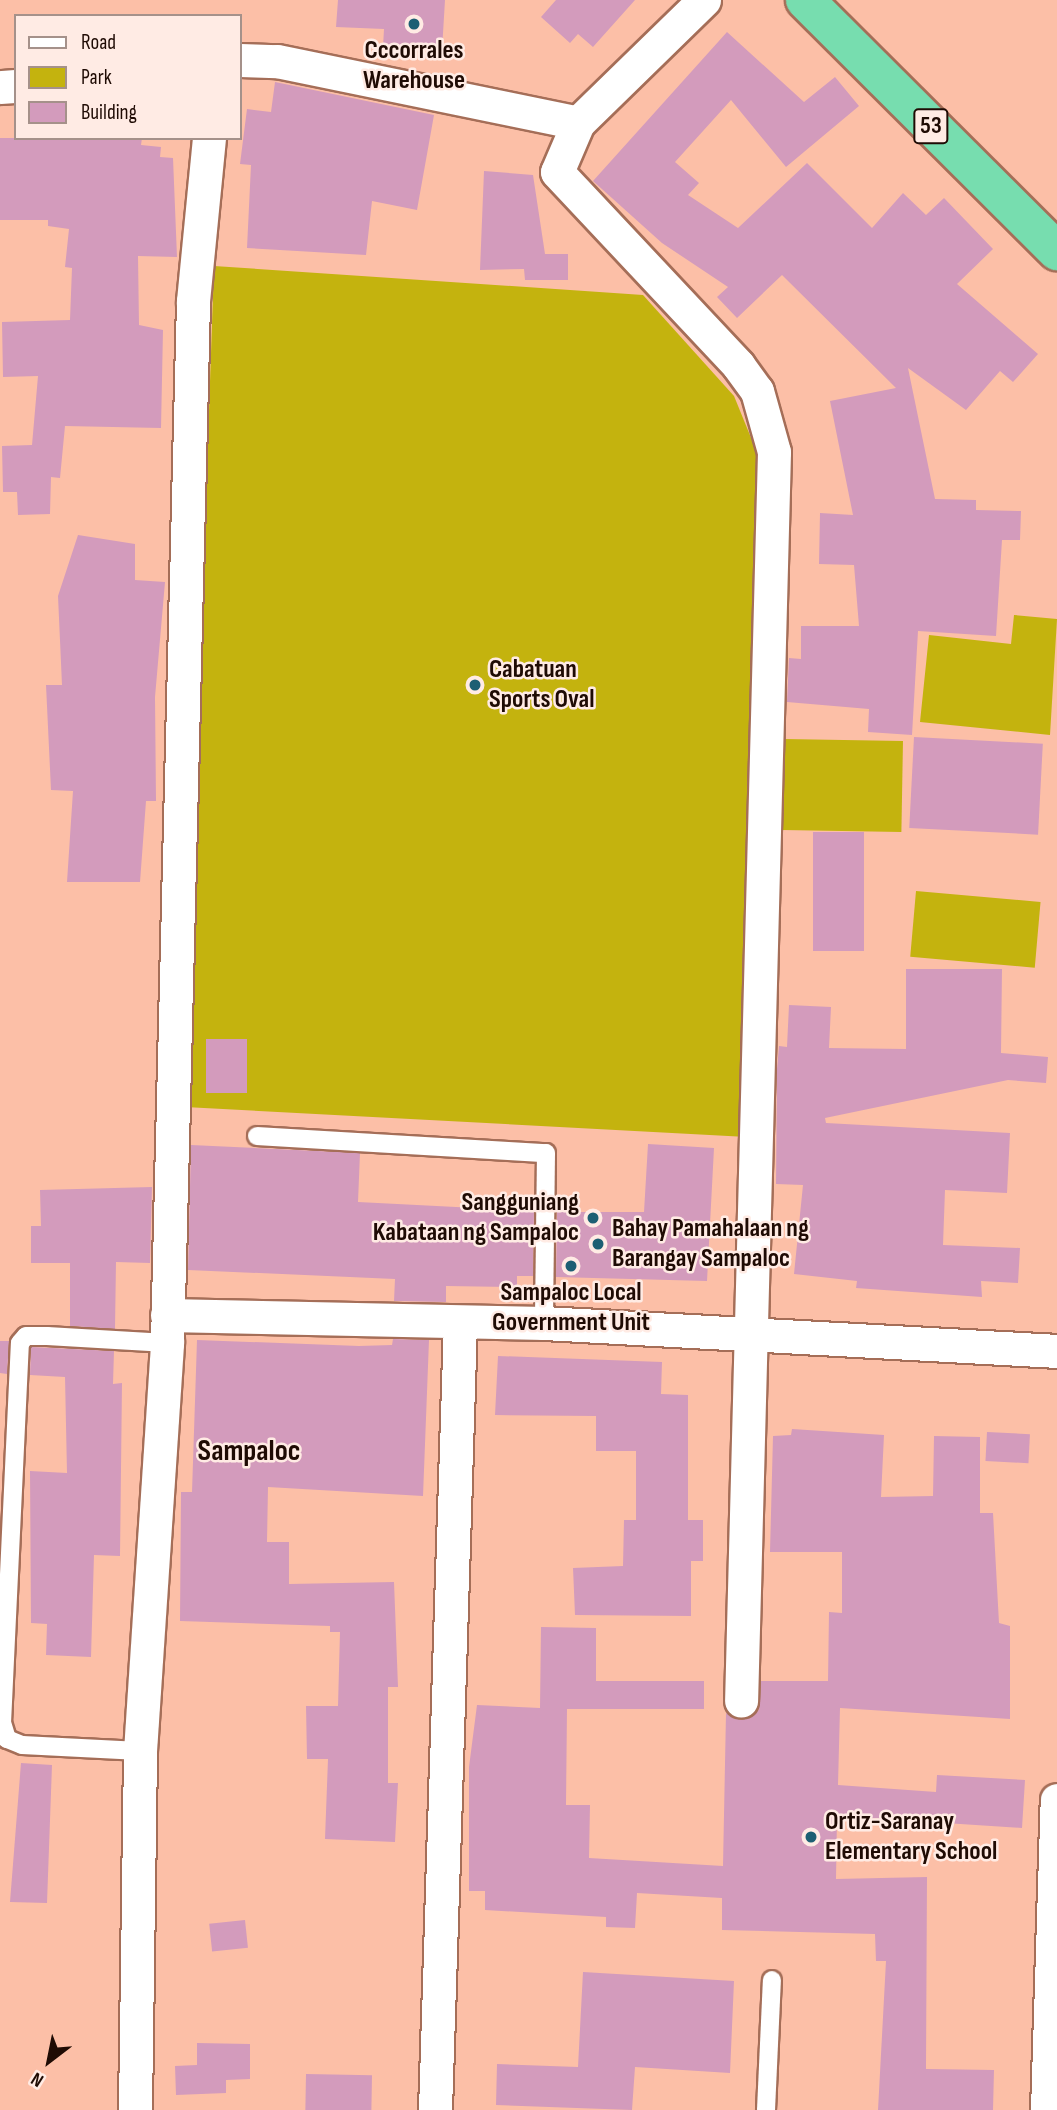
<!DOCTYPE html>
<style>
body{margin:0}
#map{position:relative;width:1057px;height:2110px;overflow:hidden;background:#fcbfa7;font-family:"Sofia Sans Condensed",sans-serif}
div>[style]{position:absolute}
[style*='--x']{left:calc(var(--x)*1px);top:calc(var(--y)*1px);width:calc(var(--w)*1px);rotate:calc(var(--a)*1deg)}
.green>*{inset:0;background:#c4b30e;transform-origin:0 0}
.building>*{inset:0;background:#d39bbc;transform-origin:0 0}
.roads{filter:drop-shadow(2px 0 #a56e58) drop-shadow(-2px 0 #a56e58) drop-shadow(0 2px #a56e58) drop-shadow(0 -2px #a56e58)}
.lane>*{height:18px;margin:-9px;padding:0 9px;transform-origin:9px;border-radius:9px;background:#fff}
.street>*{height:33px;margin:-16.5px;padding:0 16.5px;transform-origin:16.5px;border-radius:16.5px;background:#fff}
.highway>*{height:38px;margin:-19px;padding:0 19px;transform-origin:19px;border-radius:19px;background:#77ddaf}
.dots>*{width:19px;height:19px;translate:-50% -50%;box-sizing:border-box;border:4px solid #ffebe4;border-radius:50%}
span{translate:-50% -50%;white-space:nowrap;text-align:center;line-height:1.15;-webkit-text-stroke:5px #ffebe4;paint-order:stroke}
.shield-label span{padding:2px 5px;background:#ffebe4;border:2px solid;border-radius:5px;-webkit-text-stroke-width:0}
.shield-label{font-size:24px;color:#1f0b04;font-weight:700}
.poi-label{font-size:26px;color:#1f0b04;font-weight:700}
.left{translate:0 -50%;text-align:left}
.right{translate:-100% -50%;text-align:right}
.quarter-label{font-size:30px;color:#1f0b04;font-weight:700}
.legend{position:absolute;left:14px;top:14px;width:228px;height:126px;box-sizing:border-box;background:#ffebe4;border:2px solid #a5918a;margin:0;padding:9px 12px;list-style:none;font-size:21px;color:#1f0b04}
.legend li{display:flex;align-items:center;gap:14px;height:35px}
.legend b{width:35px;border:2px solid #a5918a}
.north{position:absolute;left:14px;top:2026px;width:70px;height:70px;-webkit-text-stroke:5px #ffebe4;paint-order:stroke;rotate:212deg;font-size:19px;font-weight:700;line-height:28px;text-align:center;color:#1f0b04}
.north::after{content:'';display:block;margin:auto;width:24px;height:32px;background:#1f0b04;clip-path:polygon(50% 0,100% 100%,50% 72%,0 100%)}
</style>
<div id="map">
<div class="green">
<i style="clip-path:polygon(214px 266px,643px 295px,734px 396px,756px 450px,760px 504px,747px 1137px,185px 1107px)"></i>
<i style="clip-path:polygon(1014px 615px,1057px 619px,1050px 735px,920px 722px,929px 635px,1011px 644px)"></i>
<i style="left:784px;top:739px;width:119px;height:91px;rotate:1deg"></i>
<i style="left:916px;top:891px;width:125px;height:66px;rotate:5deg"></i>
</div>
<div class="building">
<i style="clip-path:polygon(338px 0,445px 0,442px 50px,383px 47px,384px 29px,336px 27px)"></i>
<i style="clip-path:polygon(556px 0,635px 0,593px 47px,578px 34px,570px 43px,541px 17px)"></i>
<i style="clip-path:polygon(727px 32px,804px 102px,835px 77px,859px 106px,786px 167px,731px 100px,675px 162px,699px 183px,688px 195px,738px 228px,807px 163px,872px 228px,903px 193px,926px 215px,944px 198px,993px 249px,957px 284px,1038px 354px,1013px 382px,1000px 371px,966px 410px,908px 368px,935px 499px,976px 500px,976px 510px,1021px 511px,1020px 540px,1002px 540px,996px 636px,918px 631px,912px 735px,868px 732px,869px 709px,787px 702px,789px 658px,801px 659px,801px 626px,859px 626px,854px 565px,819px 564px,820px 513px,853px 515px,830px 401px,896px 388px,782px 275px,737px 318px,717px 297px,728px 287px,662px 243px,593px 181px)"></i>
<i style="clip-path:polygon(275px 82px,434px 115px,417px 210px,372px 201px,366px 255px,247px 248px,251px 165px,240px 164px,247px 109px,271px 112px)"></i>
<i style="clip-path:polygon(0 138px,142px 138px,141px 145px,161px 147px,160px 157px,173px 158px,177px 257px,138px 256px,139px 325px,163px 330px,161px 428px,65px 426px,60px 478px,51px 477px,50px 514px,18px 515px,17px 492px,3px 492px,2px 446px,32px 445px,38px 376px,3px 377px,2px 322px,70px 320px,72px 268px,65px 267px,69px 229px,48px 226px,48px 220px,0 220px)"></i>
<i style="clip-path:polygon(484px 171px,533px 175px,545px 254px,568px 254px,568px 280px,525px 280px,524px 269px,480px 270px)"></i>
<i style="clip-path:polygon(78px 535px,135px 544px,135px 580px,165px 582px,155px 697px,156px 801px,146px 801px,140px 882px,67px 882px,73px 791px,51px 790px,46px 685px,62px 685px,58px 596px)"></i>
<i style="left:914px;top:737px;width:129px;height:91px;rotate:3deg"></i>
<i style="left:864px;top:832px;width:119px;height:51px;rotate:90deg"></i>
<i style="clip-path:polygon(906px 969px,1002px 969px,1001px 1053px,1048px 1057px,1046px 1083px,1008px 1080px,825px 1118px,826px 1123px,1010px 1133px,1007px 1193px,945px 1190px,943px 1245px,1020px 1248px,1018px 1283px,981px 1281px,982px 1297px,856px 1288px,857px 1281px,794px 1274px,803px 1185px,776px 1184px,777px 1069px,779px 1046px,787px 1047px,789px 1005px,831px 1007px,829px 1048px,906px 1049px)"></i>
<i style="left:206px;top:1039px;width:41px;height:54px"></i>
<i style="clip-path:polygon(648px 1144px,714px 1148px,707px 1281px,556px 1277px,557px 1212px,644px 1212px)"></i>
<i style="clip-path:polygon(191px 1145px,360px 1153px,358px 1202px,534px 1211px,533px 1276px,517px 1276px,517px 1287px,446px 1286px,446px 1302px,394px 1301px,395px 1279px,188px 1270px)"></i>
<i style="clip-path:polygon(152px 1187px,150px 1263px,116px 1262px,115px 1329px,70px 1326px,70px 1263px,31px 1263px,31px 1226px,41px 1226px,40px 1190px)"></i>
<i style="clip-path:polygon(393px 1339px,429px 1340px,423px 1496px,268px 1487px,267px 1542px,289px 1542px,289px 1584px,394px 1582px,398px 1687px,388px 1687px,388px 1783px,398px 1783px,395px 1842px,325px 1839px,328px 1759px,307px 1759px,306px 1706px,338px 1706px,340px 1632px,330px 1632px,330px 1626px,180px 1621px,181px 1492px,192px 1492px,197px 1340px,359px 1346px,392px 1345px)"></i>
<i style="clip-path:polygon(0 1341px,9px 1341px,7px 1374px,0 1373px)"></i>
<i style="clip-path:polygon(31px 1347px,114px 1351px,113px 1384px,122px 1383px,120px 1556px,94px 1555px,91px 1657px,46px 1655px,47px 1624px,31px 1623px,30px 1471px,67px 1473px,65px 1377px,30px 1375px)"></i>
<i style="clip-path:polygon(498px 1356px,662px 1362px,661px 1394px,688px 1395px,688px 1520px,703px 1520px,703px 1561px,691px 1561px,691px 1616px,575px 1615px,573px 1568px,623px 1566px,624px 1520px,636px 1520px,636px 1451px,596px 1451px,596px 1416px,495px 1415px)"></i>
<i style="clip-path:polygon(792px 1429px,884px 1435px,881px 1497px,933px 1496px,934px 1436px,980px 1437px,980px 1513px,993px 1513px,999px 1623px,1010px 1626px,1010px 1719px,840px 1708px,838px 1785px,936px 1792px,937px 1775px,1025px 1780px,1022px 1828px,837px 1816px,836px 1879px,927px 1877px,926px 2069px,994px 2070px,993px 2110px,878px 2110px,886px 1961px,876px 1961px,875px 1934px,722px 1930px,722px 1898px,637px 1893px,635px 1928px,606px 1927px,606px 1917px,485px 1910px,485px 1891px,469px 1891px,469px 1767px,477px 1705px,540px 1708px,541px 1627px,596px 1628px,596px 1681px,704px 1681px,704px 1709px,567px 1709px,566px 1805px,590px 1805px,589px 1858px,723px 1866px,726px 1713px,741px 1720px,759px 1710px,761px 1681px,828px 1681px,829px 1612px,842px 1613px,842px 1552px,770px 1552px,773px 1436px,791px 1435px)"></i>
<i style="left:987px;top:1432px;width:43px;height:29px;rotate:3deg"></i>
<i style="clip-path:polygon(21px 1763px,52px 1765px,47px 1903px,10px 1902px)"></i>
<i style="left:245px;top:1920px;width:28px;height:36px;rotate:84deg"></i>
<i style="clip-path:polygon(583px 1972px,734px 1981px,730px 2073px,635px 2067px,632px 2110px,496px 2105px,497px 2064px,578px 2067px)"></i>
<i style="clip-path:polygon(197px 2043px,250px 2044px,250px 2079px,226px 2080px,226px 2093px,176px 2095px,175px 2066px,197px 2065px)"></i>
<i style="left:306px;top:2074px;width:66px;height:36px;rotate:1deg"></i>
</div>
<div class="roads">
<div class="lane">
<i style="--x:257;--y:1136;--w:289;--a:3.4"></i>
<i style="--x:546;--y:1153;--w:170;--a:90.7"></i>
<i style="--x:140;--y:1751;--w:118;--a:-177.1"></i>
<i style="--x:22;--y:1745;--w:16;--a:-158"></i>
<i style="--x:7;--y:1739;--w:17;--a:-107"></i>
<i style="--x:2;--y:1723;--w:380;--a:-87.3"></i>
<i style="--x:20;--y:1343;--w:9;--a:-49"></i>
<i style="--x:26;--y:1336;--w:21;--a:0"></i>
<i style="--x:47;--y:1336;--w:120;--a:3.3"></i>
<i style="--x:766;--y:2110;--w:130;--a:-87.4"></i>
</div>
<div class="street">
<i style="--x:704;--y:0;--w:176;--a:135.7"></i>
<i style="--x:578;--y:123;--w:53;--a:113.2"></i>
<i style="--x:557;--y:172;--w:265;--a:46.8"></i>
<i style="--x:738;--y:365;--w:32;--a:54"></i>
<i style="--x:757;--y:391;--w:63;--a:74.4"></i>
<i style="--x:774;--y:452;--w:1249;--a:91.51"></i>
<i style="--x:240;--y:60;--w:37;--a:2"></i>
<i style="--x:277;--y:61;--w:307;--a:11.6"></i>
<i style="--x:0;--y:87;--w:16;--a:-4"></i>
<i style="--x:167;--y:1315;--w:377;--a:1.2"></i>
<i style="--x:544;--y:1323;--w:514;--a:3.12"></i>
<i style="--x:135;--y:2110;--w:359;--a:-89.2"></i>
<i style="--x:140;--y:1751;--w:409;--a:-86.2"></i>
<i style="--x:167;--y:1343;--w:1042;--a:-88.57"></i>
<i style="--x:193;--y:301;--w:164;--a:-84.4"></i>
<i style="--x:435;--y:2110;--w:787;--a:-88.18"></i>
<i style="--x:1047;--y:2110;--w:310;--a:-88.2"></i>
</div>
<div class="highway">
<i style="--x:805;--y:0;--w:356;--a:44.9"></i>
</div>
</div>
<div class="dots">
<i style="left:414px;top:24px;background:#1d5f73"></i>
<i style="left:475px;top:685px;background:#1d5f73"></i>
<i style="left:593px;top:1218px;background:#1d5f73"></i>
<i style="left:598px;top:1244px;background:#1d5f73"></i>
<i style="left:571px;top:1266px;background:#1d5f73"></i>
<i style="left:811px;top:1837px;background:#1d5f73"></i>
</div>
<div class="shield-label">
<span style="left:931px;top:126px">53</span>
</div>
<div class="poi-label">
<span style="left:414px;top:66px">Cccorrales<br>Warehouse</span>
<span class="left" style="left:489px;top:685px">Cabatuan<br>Sports Oval</span>
<span class="right" style="left:579px;top:1218px">Sangguniang<br>Kabataan ng Sampaloc</span>
<span class="left" style="left:612px;top:1244px">Bahay Pamahalaan ng<br>Barangay Sampaloc</span>
<span style="left:571px;top:1308px">Sampaloc Local<br>Government Unit</span>
<span class="left" style="left:825px;top:1837px">Ortiz-Saranay<br>Elementary School</span>
</div>
<div class="quarter-label">
<span style="left:249px;top:1451px">Sampaloc</span>
</div>
<ul class="legend">
<li><b style="height:9px;background:#fff"></b>Road</li>
<li><b style="height:19px;background:#c4b30e"></b>Park</li>
<li><b style="height:19px;background:#d39bbc"></b>Building</li>
</ul>
<div class="north">N</div>
</div>
